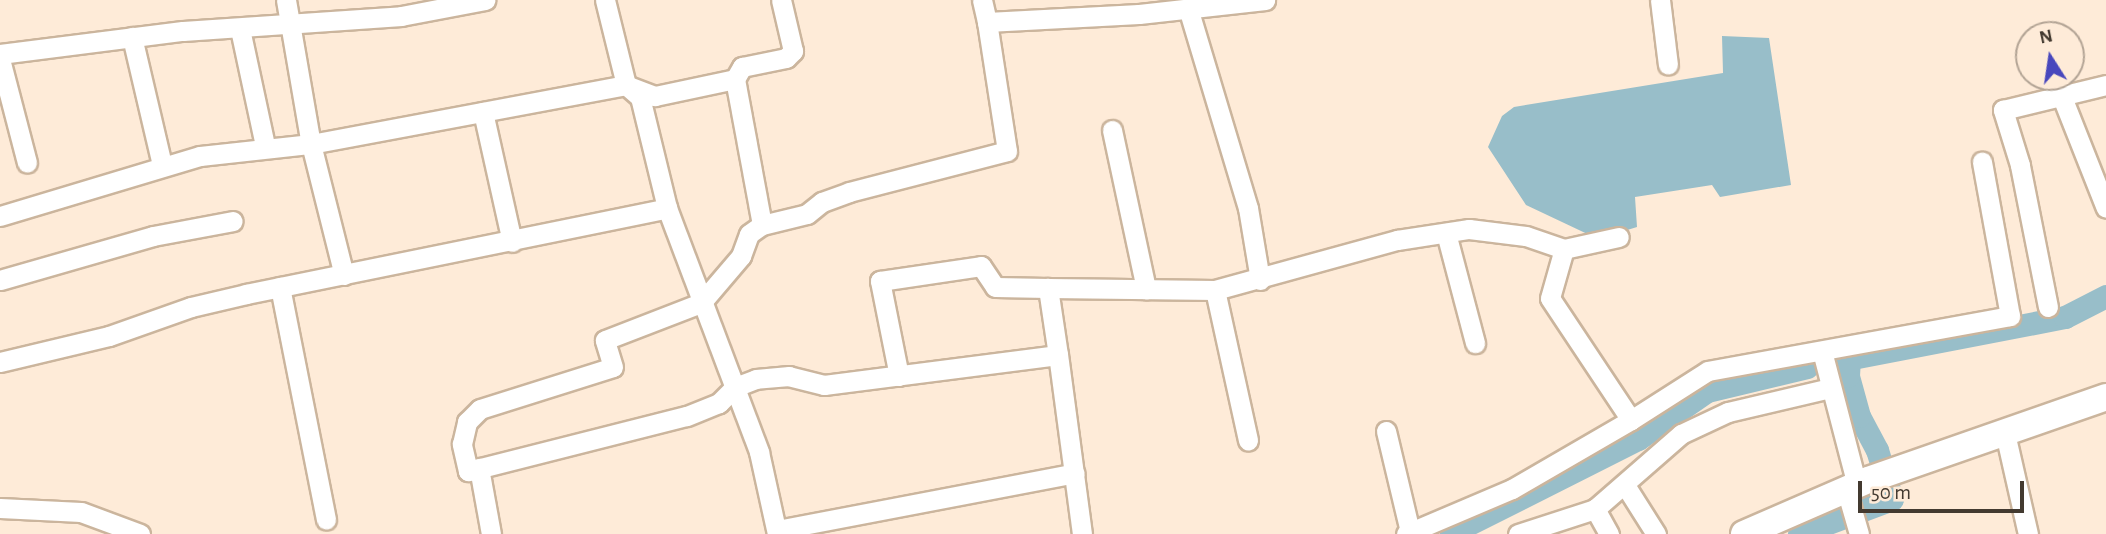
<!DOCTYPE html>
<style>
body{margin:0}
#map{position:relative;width:2106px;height:534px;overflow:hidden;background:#feebd8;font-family:"Alegreya Sans",sans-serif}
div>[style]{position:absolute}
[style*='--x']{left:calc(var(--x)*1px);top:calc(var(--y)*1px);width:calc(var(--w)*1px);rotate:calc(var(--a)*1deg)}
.water>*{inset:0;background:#98bec9}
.canal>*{height:23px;margin:-11.5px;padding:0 11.5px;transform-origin:11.5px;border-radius:11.5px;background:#98bec9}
.roads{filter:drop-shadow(2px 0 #cbb59d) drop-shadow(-2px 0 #cbb59d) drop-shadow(0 2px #cbb59d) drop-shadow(0 -2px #cbb59d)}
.minor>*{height:19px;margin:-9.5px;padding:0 9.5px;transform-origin:9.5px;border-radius:9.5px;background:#fff}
.secondary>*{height:26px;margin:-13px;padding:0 13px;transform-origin:13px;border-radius:13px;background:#fff}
span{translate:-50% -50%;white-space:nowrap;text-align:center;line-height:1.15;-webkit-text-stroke:5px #feebd8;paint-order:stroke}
.north{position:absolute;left:2015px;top:21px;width:70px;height:70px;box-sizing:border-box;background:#feebd8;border:2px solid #b3a495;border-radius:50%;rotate:348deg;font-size:19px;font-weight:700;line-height:28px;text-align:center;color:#433a30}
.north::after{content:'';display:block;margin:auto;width:24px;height:32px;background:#4847bd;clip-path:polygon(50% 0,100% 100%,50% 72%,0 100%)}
.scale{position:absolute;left:1858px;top:481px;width:166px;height:32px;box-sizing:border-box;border:4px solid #433a30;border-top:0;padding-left:9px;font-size:21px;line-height:24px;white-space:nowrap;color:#433a30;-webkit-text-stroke:5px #feebd8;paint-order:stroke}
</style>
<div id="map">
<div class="water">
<i style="clip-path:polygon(1722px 36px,1769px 38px,1791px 185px,1720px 197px,1712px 185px,1635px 197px,1637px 227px,1598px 239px,1526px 205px,1488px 147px,1502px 116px,1514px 107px,1723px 73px)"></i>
</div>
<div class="canal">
<i style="--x:1842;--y:360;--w:227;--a:-10.9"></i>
<i style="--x:2065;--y:317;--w:46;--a:-27.1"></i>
<i style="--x:1451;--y:533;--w:209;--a:-26.7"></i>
<i style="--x:1638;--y:439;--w:84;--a:-34.8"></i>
<i style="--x:1707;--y:391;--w:103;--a:-13.5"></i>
<i style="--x:1799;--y:534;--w:99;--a:-20.6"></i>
<i style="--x:1892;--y:499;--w:51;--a:-107"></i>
<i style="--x:1877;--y:450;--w:38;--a:-118"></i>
<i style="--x:1859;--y:416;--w:41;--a:-105.4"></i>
<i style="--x:1848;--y:376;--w:18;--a:-87"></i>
</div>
<div class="roads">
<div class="minor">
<i style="--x:286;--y:0;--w:146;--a:80.2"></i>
<i style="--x:311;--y:144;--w:135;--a:75.9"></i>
<i style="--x:605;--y:0;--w:88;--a:76.1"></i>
<i style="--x:626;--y:85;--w:18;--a:41"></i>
<i style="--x:640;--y:97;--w:114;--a:76.3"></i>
<i style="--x:667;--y:208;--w:261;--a:69.3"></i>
<i style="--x:759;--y:452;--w:84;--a:77.6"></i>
<i style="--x:982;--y:0;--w:23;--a:77"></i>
<i style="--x:1660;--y:0;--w:65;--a:83"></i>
<i style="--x:1188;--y:8;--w:209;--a:73.3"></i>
<i style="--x:1248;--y:208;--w:73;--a:80.5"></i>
<i style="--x:240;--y:29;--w:120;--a:77.9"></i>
<i style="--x:132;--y:37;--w:131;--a:76.8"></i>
<i style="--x:0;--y:54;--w:184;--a:-7.2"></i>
<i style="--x:183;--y:31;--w:219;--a:-3.9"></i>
<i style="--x:401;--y:16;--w:86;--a:-10.8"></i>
<i style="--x:0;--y:59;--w:107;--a:75.4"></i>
<i style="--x:735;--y:79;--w:14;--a:-60"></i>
<i style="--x:742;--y:67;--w:45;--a:-11.6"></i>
<i style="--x:786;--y:58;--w:10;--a:-45"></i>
<i style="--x:793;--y:51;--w:52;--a:-103.2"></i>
<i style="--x:2062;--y:97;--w:119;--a:68.4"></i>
<i style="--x:483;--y:112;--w:133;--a:77.4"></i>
<i style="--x:1112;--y:130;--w:163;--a:77.9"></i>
<i style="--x:0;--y:216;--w:209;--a:-16.7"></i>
<i style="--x:200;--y:156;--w:112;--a:-6.2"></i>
<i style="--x:311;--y:144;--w:320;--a:-10.6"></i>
<i style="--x:626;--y:85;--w:31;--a:21"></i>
<i style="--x:655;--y:96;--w:82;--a:-12"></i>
<i style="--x:735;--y:79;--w:148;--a:79.5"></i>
<i style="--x:1446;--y:233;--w:114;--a:75.2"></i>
<i style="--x:0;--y:280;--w:159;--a:-16"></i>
<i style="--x:153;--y:236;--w:81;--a:-10.6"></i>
<i style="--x:280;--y:287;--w:237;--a:78.8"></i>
<i style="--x:1215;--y:290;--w:154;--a:77.6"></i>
<i style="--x:2048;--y:307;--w:145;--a:-101.2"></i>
<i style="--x:2020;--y:165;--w:58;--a:-107.2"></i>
<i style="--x:2003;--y:110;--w:106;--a:-13.6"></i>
<i style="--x:1822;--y:351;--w:138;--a:75.4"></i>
<i style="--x:1058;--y:355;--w:68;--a:-98.5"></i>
<i style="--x:1048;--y:288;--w:167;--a:0.7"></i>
<i style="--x:1215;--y:290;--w:189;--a:-15.4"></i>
<i style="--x:1397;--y:240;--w:73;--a:-8.7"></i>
<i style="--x:1469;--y:229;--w:57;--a:7"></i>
<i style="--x:1526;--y:236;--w:40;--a:18.9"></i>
<i style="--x:1564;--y:249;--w:56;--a:-12.3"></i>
<i style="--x:0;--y:362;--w:112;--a:-13.4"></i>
<i style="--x:109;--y:336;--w:87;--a:-19.5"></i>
<i style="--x:191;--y:307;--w:57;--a:-13.3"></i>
<i style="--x:246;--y:294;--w:430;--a:-11.5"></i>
<i style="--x:899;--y:376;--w:97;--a:-101.3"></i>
<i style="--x:880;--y:281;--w:102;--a:-8.4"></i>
<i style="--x:981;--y:266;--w:25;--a:56"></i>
<i style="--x:995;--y:287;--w:53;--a:1.1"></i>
<i style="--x:1631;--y:420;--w:91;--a:-32.5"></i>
<i style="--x:1708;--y:371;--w:307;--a:-10.3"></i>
<i style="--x:2010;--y:316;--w:157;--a:-100.3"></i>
<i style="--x:1386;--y:431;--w:104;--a:76.6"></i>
<i style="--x:2005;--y:433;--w:104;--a:77.2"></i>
<i style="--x:479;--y:468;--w:67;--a:79.7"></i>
<i style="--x:1625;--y:485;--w:58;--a:57.7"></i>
<i style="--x:1846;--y:489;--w:47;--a:73.9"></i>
<i style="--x:0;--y:508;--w:81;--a:2.8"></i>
<i style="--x:81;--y:512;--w:63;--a:20.4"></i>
<i style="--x:777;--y:530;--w:303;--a:-10.8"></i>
<i style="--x:1082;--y:534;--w:181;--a:-97.6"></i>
<i style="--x:1058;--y:355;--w:236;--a:172.7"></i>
<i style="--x:824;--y:385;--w:36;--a:-166"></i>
<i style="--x:789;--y:376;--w:33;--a:175"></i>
<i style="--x:756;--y:379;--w:22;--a:159"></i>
<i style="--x:735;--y:387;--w:23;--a:135"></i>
<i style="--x:719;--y:403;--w:35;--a:158"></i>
<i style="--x:686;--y:416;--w:225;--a:165.8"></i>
<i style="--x:468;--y:471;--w:28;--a:-103"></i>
<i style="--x:462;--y:444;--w:23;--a:-77"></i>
<i style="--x:467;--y:422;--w:18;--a:-45"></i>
<i style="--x:480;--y:409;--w:139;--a:-17.5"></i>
<i style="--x:613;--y:367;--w:28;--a:-107"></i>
<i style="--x:605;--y:340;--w:103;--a:-21.1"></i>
<i style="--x:701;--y:303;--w:62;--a:-49.6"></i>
<i style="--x:741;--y:256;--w:23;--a:-70"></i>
<i style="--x:749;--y:234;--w:16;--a:-35"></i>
<i style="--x:762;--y:225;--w:46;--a:-13.7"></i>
<i style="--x:807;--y:214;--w:19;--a:-39"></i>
<i style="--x:822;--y:202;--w:29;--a:-20"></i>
<i style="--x:849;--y:192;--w:163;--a:-14.5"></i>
<i style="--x:1007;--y:151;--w:131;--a:-98.8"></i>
<i style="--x:987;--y:22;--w:152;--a:-3"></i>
<i style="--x:1139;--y:14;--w:127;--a:-6.3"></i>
<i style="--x:1406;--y:534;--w:115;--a:-23"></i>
<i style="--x:1512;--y:489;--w:138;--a:-30.1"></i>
<i style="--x:1631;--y:420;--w:146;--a:-123.6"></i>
<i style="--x:1550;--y:298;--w:51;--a:-74.1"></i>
<i style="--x:1518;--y:534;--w:81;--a:-18"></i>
<i style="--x:1609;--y:534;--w:29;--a:-119"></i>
<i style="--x:1595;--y:509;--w:114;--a:-41.1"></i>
<i style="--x:1681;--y:434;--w:52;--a:-25.1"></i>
<i style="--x:1728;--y:412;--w:105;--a:-13.2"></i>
</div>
<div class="secondary">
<i style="--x:1744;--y:534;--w:135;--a:-23.5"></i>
<i style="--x:1868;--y:480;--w:252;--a:-19.2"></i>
</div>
</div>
<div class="north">N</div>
<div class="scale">50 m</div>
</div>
